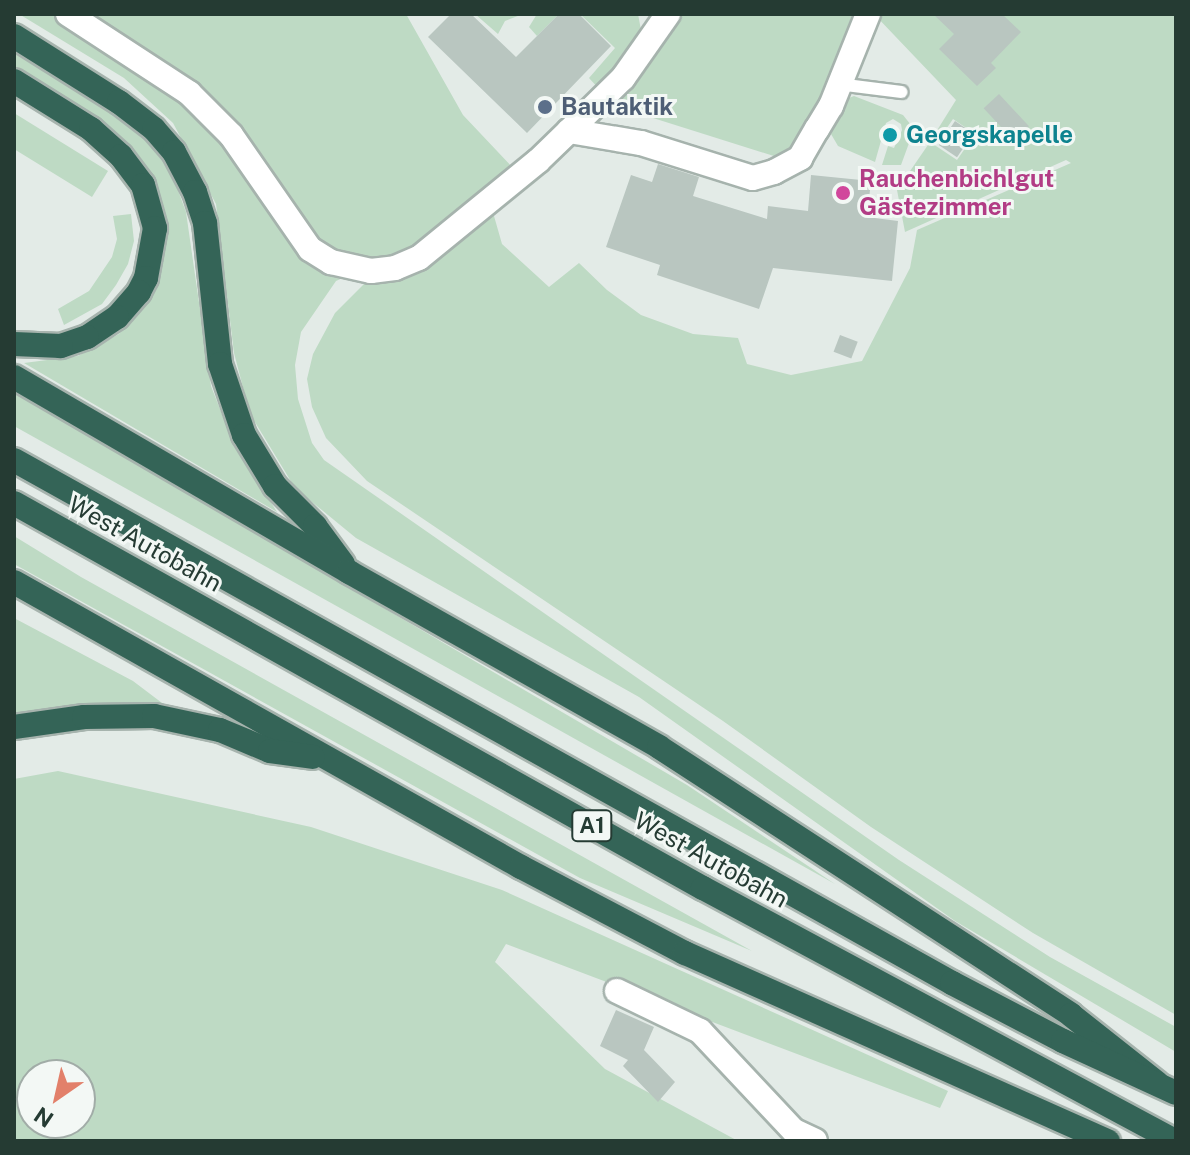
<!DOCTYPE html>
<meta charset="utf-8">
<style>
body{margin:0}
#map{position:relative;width:1190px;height:1155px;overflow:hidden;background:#e3ebe7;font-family:"Public Sans",sans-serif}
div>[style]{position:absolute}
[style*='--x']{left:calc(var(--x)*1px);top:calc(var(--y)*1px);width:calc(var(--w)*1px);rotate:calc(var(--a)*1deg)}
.green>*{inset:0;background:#bedac4}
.building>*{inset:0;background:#b9c6c0;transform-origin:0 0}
.roads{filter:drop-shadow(2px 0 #a6b3ad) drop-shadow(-2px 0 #a6b3ad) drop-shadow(0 2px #a6b3ad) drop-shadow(0 -2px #a6b3ad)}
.service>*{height:12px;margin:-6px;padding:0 6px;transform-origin:6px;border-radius:6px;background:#fff}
.minor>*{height:24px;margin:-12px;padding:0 12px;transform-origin:12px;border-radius:12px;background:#fff}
.motorway>*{height:24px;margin:-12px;padding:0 12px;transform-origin:12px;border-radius:12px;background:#346457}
.dots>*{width:22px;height:22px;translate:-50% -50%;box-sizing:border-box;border:4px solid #f3f8f5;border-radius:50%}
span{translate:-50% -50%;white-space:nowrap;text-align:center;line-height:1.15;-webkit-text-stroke:6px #f3f8f5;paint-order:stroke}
.shield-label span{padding:2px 6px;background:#f3f8f5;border:2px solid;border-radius:6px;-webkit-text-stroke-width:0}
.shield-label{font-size:22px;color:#253b33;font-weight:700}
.service-label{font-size:24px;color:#4e5e75;font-weight:700}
.left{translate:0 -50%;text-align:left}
.culture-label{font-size:24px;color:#0d838f;font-weight:700}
.hotel-label{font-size:24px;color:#b23c85;font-weight:700}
.street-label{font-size:24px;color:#253b33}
.frame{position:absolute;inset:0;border:16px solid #253b33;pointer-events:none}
.north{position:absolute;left:16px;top:1059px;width:80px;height:80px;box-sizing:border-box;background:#f3f8f5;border:2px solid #a1aca7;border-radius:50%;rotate:214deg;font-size:22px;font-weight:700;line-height:32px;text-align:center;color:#253b33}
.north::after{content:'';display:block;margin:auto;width:28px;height:36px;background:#e2806a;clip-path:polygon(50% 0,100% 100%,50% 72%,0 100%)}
</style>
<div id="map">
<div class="green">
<i style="clip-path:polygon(19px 14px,406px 14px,463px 115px,513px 168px,426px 240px,336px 281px,301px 332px,295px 365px,298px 399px,312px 443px,324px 460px,899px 860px,1050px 957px,1176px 1027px,1176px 1052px,955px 921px,639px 697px,356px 538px,295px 488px,250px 414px,234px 353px,216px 204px,173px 123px,124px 78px)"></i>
<i style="clip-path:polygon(475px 14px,523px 14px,505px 21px,498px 34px)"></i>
<i style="clip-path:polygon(537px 14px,559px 14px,537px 36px,529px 27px)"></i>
<i style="clip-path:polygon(580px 14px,638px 14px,641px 30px,630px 55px,600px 90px,589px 78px,615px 48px)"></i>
<i style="clip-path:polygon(679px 14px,852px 14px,829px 89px,798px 143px,777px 157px,615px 106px)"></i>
<i style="clip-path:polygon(874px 14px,1176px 14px,1176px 1015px,1033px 933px,871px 827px,723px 721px,367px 481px,326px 438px,312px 407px,307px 379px,313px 354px,335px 313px,364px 284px,378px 281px,492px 209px,502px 244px,549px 287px,579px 263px,607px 290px,641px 315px,693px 334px,738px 338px,747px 364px,791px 375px,862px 361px,910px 268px,917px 230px,1071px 163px,1066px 160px,905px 232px,897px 190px,930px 142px,957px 160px,975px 134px,953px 119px,936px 144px,931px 140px,956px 100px)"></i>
<i style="clip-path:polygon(14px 50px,128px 124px,152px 147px,172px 174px,186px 212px,211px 386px,232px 440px,277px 512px,24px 363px,78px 356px,119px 334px,143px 304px,162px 223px,61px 97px,14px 68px)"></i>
<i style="clip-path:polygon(854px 96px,903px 115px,911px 125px,912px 135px,901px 165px,882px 165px,888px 146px,894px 148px,902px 130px,901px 124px,893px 119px,886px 123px,875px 162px,838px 146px,831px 134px,844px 100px)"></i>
<i style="clip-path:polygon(14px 113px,108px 171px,92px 197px,14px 149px)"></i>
<i style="clip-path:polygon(131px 214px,134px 241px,128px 264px,116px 285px,102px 304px,64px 325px,58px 309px,89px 291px,112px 257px,117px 239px,113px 216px)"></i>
<i style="clip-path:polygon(14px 392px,687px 785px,835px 884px,14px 426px)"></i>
<i style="clip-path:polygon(14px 536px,81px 577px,752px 951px,580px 878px,14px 564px)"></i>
<i style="clip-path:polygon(14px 618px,133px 681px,170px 709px,129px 704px,65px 706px,14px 714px)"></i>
<i style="clip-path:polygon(evenodd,58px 771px,311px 827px,502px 890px,948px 1091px,940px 1108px,506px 944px,495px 962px,605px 1069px,738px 1141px,14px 1141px,14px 779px,58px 771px,32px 1075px,80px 1075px,80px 1123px,32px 1123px,32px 1075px)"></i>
</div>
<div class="building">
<i style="clip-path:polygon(451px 14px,471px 14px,516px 57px,559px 14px,579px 14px,611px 46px,527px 133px,428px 37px)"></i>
<i style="clip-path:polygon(933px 14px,1002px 14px,1021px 32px,991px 63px,996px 68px,977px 86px,939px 49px,954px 34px)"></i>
<i style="left:999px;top:94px;width:44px;height:21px;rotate:47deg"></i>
<i style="left:955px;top:121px;width:22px;height:29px;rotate:34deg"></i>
<i style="clip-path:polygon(658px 164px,699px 177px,693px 196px,767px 219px,768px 206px,808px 211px,811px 175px,871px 181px,867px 217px,898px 221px,892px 281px,773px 268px,759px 309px,657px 275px,660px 265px,606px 247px,631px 175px,652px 182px)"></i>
<i style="left:840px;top:335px;width:19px;height:18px;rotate:21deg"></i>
<i style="clip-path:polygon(616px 1010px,654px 1027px,644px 1050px,675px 1082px,658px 1102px,623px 1066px,628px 1060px,600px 1046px)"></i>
</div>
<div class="roads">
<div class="service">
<i style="--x:838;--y:84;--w:64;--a:7.2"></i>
</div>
<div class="minor">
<i style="--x:68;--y:14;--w:145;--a:33.1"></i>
<i style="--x:189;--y:93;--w:59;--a:45"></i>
<i style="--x:231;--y:135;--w:139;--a:55.3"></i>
<i style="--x:310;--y:249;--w:25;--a:32"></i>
<i style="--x:331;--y:262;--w:41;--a:12.7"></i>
<i style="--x:371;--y:271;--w:24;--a:-7"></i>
<i style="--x:395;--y:268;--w:26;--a:-23"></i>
<i style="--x:419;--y:258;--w:154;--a:-39.2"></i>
<i style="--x:538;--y:161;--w:43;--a:-44.1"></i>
<i style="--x:569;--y:131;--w:73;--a:9.5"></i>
<i style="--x:641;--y:143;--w:117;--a:17.4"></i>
<i style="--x:753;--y:178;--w:22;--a:-16"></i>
<i style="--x:774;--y:172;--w:30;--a:-28"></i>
<i style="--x:800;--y:158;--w:34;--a:-60"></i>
<i style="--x:817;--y:129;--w:27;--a:-59"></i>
<i style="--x:831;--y:106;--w:99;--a:-68.1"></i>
<i style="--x:569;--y:131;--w:76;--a:-44.5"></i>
<i style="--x:623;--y:78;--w:78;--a:-54.9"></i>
<i style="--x:617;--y:991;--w:92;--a:25.7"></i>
<i style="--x:700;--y:1031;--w:137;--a:46.8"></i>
<i style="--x:794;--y:1131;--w:23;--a:25"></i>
</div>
<div class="motorway">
<i style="--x:14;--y:36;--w:124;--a:32.2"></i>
<i style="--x:119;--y:102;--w:44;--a:37.6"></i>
<i style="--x:154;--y:129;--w:30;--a:49"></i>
<i style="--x:174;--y:152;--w:45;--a:62.3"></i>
<i style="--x:195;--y:192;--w:33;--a:72"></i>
<i style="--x:205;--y:223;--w:142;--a:83.9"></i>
<i style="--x:220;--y:364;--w:75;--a:71.3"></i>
<i style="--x:244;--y:435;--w:60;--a:58.7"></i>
<i style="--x:275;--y:486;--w:57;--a:45"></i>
<i style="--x:315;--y:526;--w:47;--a:53.6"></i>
<i style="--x:14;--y:81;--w:91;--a:31.9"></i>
<i style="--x:91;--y:129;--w:40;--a:42"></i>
<i style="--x:121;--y:156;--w:36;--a:53"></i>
<i style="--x:143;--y:185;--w:45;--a:74.4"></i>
<i style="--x:155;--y:228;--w:51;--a:100.2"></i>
<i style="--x:146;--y:278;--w:16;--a:117"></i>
<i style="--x:139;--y:292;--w:33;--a:131"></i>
<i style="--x:117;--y:317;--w:36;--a:146"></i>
<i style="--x:87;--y:337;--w:28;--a:161"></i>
<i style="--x:61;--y:346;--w:47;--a:-177.6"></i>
<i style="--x:14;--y:377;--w:388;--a:30.2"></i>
<i style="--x:349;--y:572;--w:356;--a:29.4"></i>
<i style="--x:659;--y:747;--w:491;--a:33"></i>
<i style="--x:1071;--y:1015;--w:110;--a:38.3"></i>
<i style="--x:14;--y:460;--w:1074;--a:29.14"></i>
<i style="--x:952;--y:983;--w:125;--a:27.6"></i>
<i style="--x:1063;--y:1041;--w:124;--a:24.7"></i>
<i style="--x:14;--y:503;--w:789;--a:29.2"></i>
<i style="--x:703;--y:888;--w:536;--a:28.19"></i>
<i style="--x:14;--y:582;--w:582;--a:29.34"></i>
<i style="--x:521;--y:867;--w:185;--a:27.7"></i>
<i style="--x:685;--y:953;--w:463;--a:24"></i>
<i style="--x:14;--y:727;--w:71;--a:-8.1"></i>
<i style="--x:84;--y:717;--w:70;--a:-0.8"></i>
<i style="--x:154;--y:716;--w:67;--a:12"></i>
<i style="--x:220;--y:730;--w:54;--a:22.8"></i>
<i style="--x:270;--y:751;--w:43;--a:7.9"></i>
</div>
</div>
<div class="dots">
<i style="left:545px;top:107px;background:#5c6f8a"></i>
<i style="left:890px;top:135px;background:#0f9aa8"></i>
<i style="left:843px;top:193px;background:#d1479c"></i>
</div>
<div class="shield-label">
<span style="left:592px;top:826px">A1</span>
</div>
<div class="service-label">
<span class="left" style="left:561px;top:107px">Bautaktik</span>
</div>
<div class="culture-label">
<span class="left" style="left:906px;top:135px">Georgskapelle</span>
</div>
<div class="hotel-label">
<span class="left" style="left:859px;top:193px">Rauchenbichlgut<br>Gästezimmer</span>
</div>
<div class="street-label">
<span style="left:145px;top:544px;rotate:29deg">West Autobahn</span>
<span style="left:711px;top:860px;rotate:29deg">West Autobahn</span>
</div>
<div class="frame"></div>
<div class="north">N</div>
</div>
